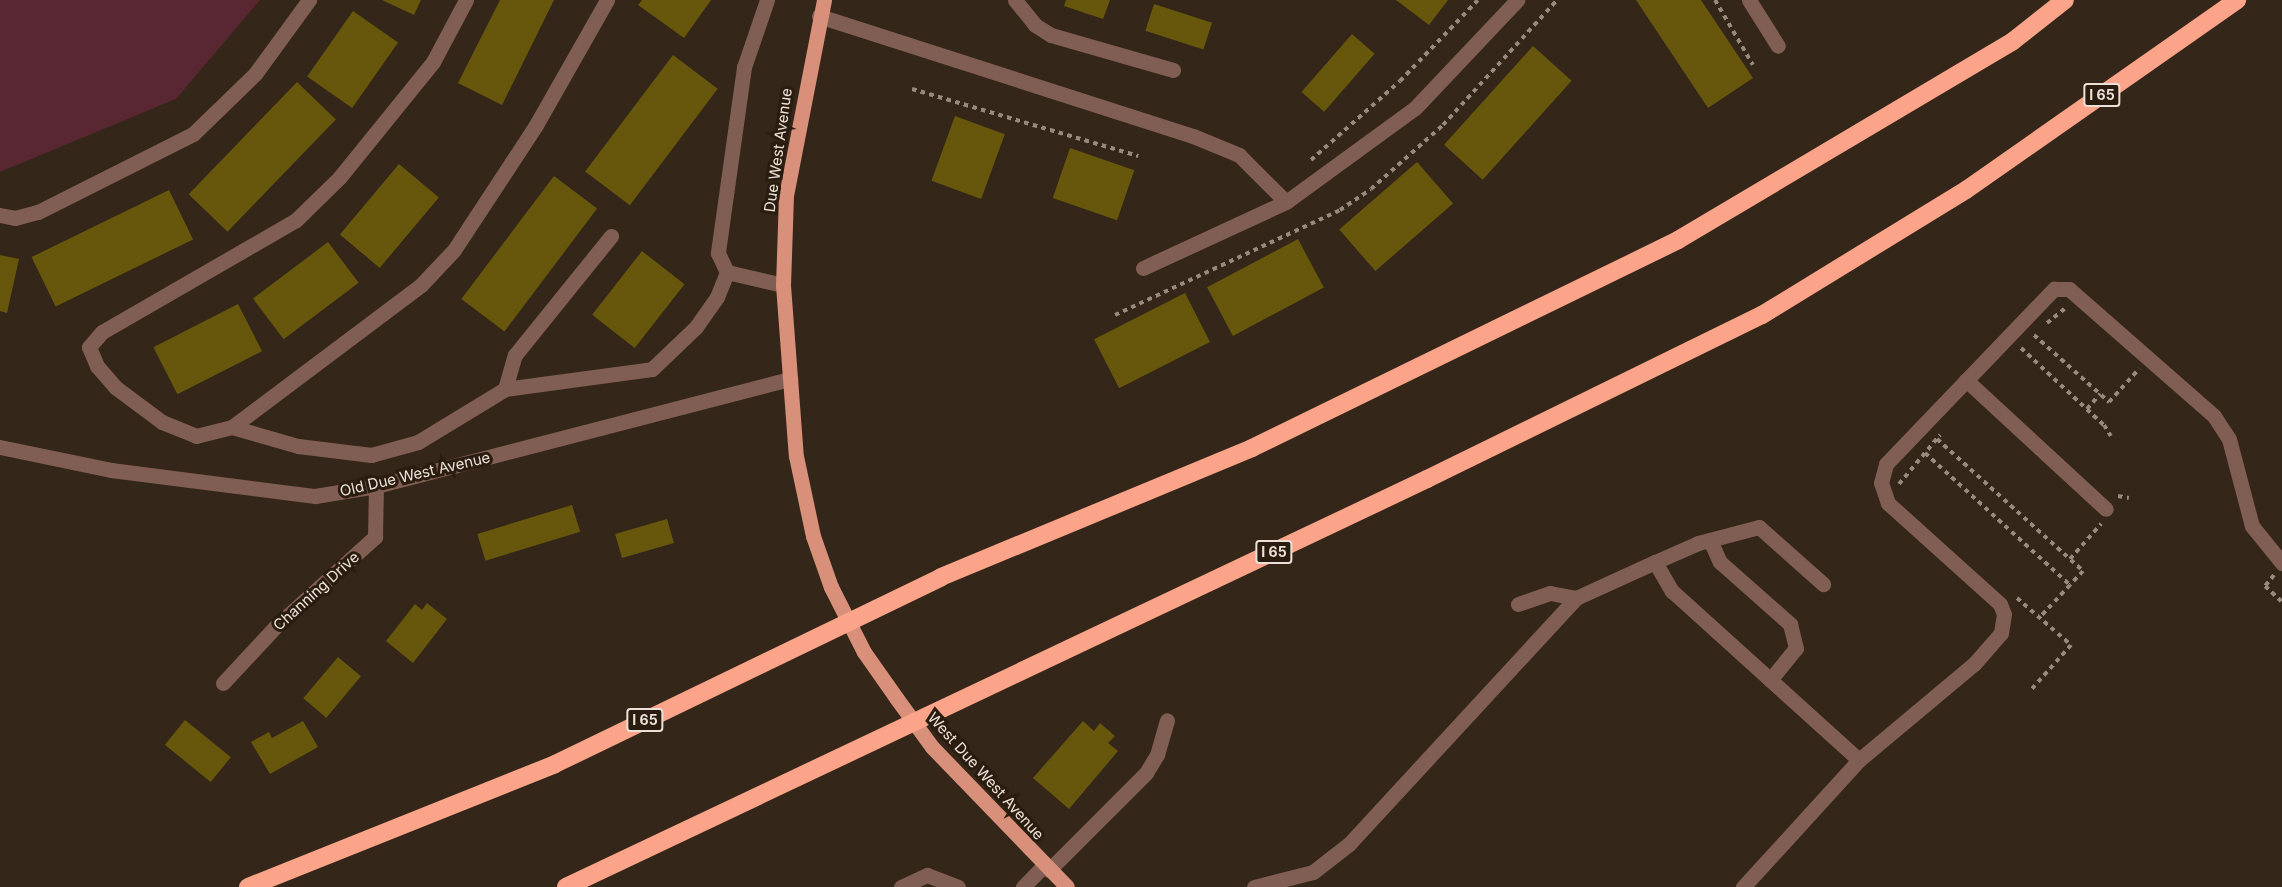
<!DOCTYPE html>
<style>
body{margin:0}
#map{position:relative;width:2282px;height:887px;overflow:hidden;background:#342618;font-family:Inter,sans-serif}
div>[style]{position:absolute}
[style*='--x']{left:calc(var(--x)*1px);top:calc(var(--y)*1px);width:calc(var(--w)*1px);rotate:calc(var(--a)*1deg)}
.green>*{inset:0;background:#582731}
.building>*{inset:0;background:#67570d;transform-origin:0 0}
.path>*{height:4px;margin-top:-2px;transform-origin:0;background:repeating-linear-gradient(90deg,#978b80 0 4.5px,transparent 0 9px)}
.minor>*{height:15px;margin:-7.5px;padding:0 7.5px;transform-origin:7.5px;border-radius:7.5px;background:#815e53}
.major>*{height:15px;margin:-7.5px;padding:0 7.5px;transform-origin:7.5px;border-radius:7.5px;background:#d9907a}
.highway>*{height:18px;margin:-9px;padding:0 9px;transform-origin:9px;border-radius:9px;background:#fba489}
span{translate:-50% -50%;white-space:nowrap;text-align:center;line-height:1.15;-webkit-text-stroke:6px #2a1d0f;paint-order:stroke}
.shield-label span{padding:2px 4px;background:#2a1d0f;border:2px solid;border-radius:4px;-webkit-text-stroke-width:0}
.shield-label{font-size:14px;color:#ebe1d8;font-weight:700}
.street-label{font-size:15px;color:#ebe1d8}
</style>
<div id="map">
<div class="green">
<i style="clip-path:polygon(0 0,260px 0,176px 99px,0 172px)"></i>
</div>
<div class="building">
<i style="clip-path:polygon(382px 0,421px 0,414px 15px)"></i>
<i style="clip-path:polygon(500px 0,554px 0,502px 105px,458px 83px)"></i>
<i style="clip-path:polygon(642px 0,711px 0,684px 38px,638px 5px)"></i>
<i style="clip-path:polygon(1066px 0,1110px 0,1103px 19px,1064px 6px)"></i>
<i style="clip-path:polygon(1396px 0,1448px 0,1429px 25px)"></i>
<i style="clip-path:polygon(1636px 0,1701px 0,1753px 78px,1708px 108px)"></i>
<i style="left:1154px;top:4px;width:61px;height:28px;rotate:18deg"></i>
<i style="left:353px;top:11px;width:55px;height:80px;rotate:35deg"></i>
<i style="left:1352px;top:34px;width:30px;height:77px;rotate:41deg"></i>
<i style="left:1533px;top:46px;width:52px;height:133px;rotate:42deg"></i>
<i style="left:673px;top:55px;width:56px;height:146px;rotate:37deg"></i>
<i style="left:297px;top:82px;width:54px;height:156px;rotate:44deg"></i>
<i style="left:955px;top:116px;width:53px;height:69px;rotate:20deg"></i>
<i style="left:1070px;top:148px;width:68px;height:53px;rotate:19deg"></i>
<i style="left:1417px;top:162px;width:55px;height:103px;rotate:49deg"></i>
<i style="left:399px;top:164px;width:52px;height:92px;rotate:40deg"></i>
<i style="left:554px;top:176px;width:54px;height:154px;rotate:37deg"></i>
<i style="left:169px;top:190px;width:55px;height:153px;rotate:64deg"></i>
<i style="left:1298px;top:239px;width:55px;height:103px;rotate:62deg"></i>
<i style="left:328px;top:242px;width:51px;height:94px;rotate:53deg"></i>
<i style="left:642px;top:251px;width:54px;height:81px;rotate:38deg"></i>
<i style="clip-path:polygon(0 255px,19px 259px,7px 313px,0 311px)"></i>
<i style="left:1185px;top:293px;width:55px;height:102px;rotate:63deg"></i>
<i style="left:238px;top:304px;width:53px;height:95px;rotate:63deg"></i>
<i style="left:572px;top:505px;width:28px;height:99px;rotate:73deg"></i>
<i style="left:667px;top:519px;width:25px;height:54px;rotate:74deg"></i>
<i style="clip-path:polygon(427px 603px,447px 619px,413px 663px,386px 641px,415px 604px,422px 610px)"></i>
<i style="left:338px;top:657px;width:30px;height:54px;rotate:40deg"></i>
<i style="left:185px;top:720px;width:59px;height:32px;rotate:39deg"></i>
<i style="clip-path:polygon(303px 721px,318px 747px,270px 774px,251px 742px,269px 732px,272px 738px)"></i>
<i style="clip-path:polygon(1083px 721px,1094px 731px,1100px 723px,1115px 736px,1108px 743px,1118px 751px,1069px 809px,1033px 778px)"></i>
</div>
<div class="path">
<i style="--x:1715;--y:0;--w:75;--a:59.7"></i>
<i style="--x:912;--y:89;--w:236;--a:16.5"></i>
<i style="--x:1311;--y:160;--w:119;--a:-41.6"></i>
<i style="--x:1400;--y:81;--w:112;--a:-46.1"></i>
<i style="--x:1115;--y:315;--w:248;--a:-25"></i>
<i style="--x:1340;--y:210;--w:37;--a:-34"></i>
<i style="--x:1371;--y:189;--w:96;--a:-41.6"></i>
<i style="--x:1443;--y:125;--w:169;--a:-47.6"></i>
<i style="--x:2047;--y:323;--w:26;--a:-39"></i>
<i style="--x:2034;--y:335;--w:101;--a:41.8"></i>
<i style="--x:2109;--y:402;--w:45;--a:-47.7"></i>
<i style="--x:2021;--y:348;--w:113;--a:42.9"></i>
<i style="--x:2104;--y:425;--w:13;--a:58"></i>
<i style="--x:2087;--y:409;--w:20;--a:-49"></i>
<i style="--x:1937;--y:439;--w:197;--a:42.1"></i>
<i style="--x:2083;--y:571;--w:19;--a:133"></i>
<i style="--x:1925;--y:453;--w:196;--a:42.3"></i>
<i style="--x:2070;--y:585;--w:44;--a:133.2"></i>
<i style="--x:1899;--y:484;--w:64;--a:-50.1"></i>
<i style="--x:2118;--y:496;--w:11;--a:10"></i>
<i style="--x:2070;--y:559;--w:47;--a:-48.5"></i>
<i style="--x:2274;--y:575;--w:14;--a:129"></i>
<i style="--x:2265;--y:586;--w:23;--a:43"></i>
<i style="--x:2017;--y:598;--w:72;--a:41"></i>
<i style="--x:2071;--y:645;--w:62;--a:131.7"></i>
</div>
<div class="minor">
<i style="--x:466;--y:0;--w:70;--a:118"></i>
<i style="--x:433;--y:62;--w:148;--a:129"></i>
<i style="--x:340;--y:177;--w:62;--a:135.7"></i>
<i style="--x:296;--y:220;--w:224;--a:150"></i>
<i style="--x:102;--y:332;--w:20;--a:131"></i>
<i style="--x:89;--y:347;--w:21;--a:67"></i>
<i style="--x:97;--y:366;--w:28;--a:49"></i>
<i style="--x:115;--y:387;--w:59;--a:36.7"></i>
<i style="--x:162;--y:422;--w:37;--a:22"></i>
<i style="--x:196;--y:436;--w:37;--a:-14"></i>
<i style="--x:232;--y:427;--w:236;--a:-36.9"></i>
<i style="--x:421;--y:285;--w:48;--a:-46.7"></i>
<i style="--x:454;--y:250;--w:149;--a:-56.7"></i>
<i style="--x:536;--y:125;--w:144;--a:-60.4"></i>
<i style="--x:767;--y:0;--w:71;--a:108.9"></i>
<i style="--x:744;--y:67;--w:188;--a:98"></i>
<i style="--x:718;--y:253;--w:21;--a:65"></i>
<i style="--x:727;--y:272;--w:57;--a:13.1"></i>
<i style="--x:1015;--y:0;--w:32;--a:51"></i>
<i style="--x:1035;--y:25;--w:19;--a:32"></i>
<i style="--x:1051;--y:35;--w:127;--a:16"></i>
<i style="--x:1749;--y:0;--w:54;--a:57.8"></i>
<i style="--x:819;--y:16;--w:393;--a:17.8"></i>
<i style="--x:1193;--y:136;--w:50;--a:22.4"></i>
<i style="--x:1239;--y:155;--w:66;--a:45"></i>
<i style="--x:1286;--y:202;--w:160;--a:-36.1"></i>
<i style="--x:1415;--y:108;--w:149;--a:-46.6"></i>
<i style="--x:0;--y:215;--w:15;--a:11"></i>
<i style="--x:15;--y:218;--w:24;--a:-15"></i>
<i style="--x:38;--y:212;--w:174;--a:-26.7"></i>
<i style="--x:193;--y:134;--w:86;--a:-44.1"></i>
<i style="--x:255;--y:74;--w:92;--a:-53.9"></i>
<i style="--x:1143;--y:268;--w:157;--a:-24.8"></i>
<i style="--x:1966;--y:380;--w:190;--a:42.7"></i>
<i style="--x:505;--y:389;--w:35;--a:-74"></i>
<i style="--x:515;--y:355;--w:153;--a:-51.1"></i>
<i style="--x:232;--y:427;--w:69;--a:16.1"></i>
<i style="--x:298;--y:446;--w:74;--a:7"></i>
<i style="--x:371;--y:455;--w:49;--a:-15.5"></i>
<i style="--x:418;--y:442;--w:102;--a:-31.3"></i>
<i style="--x:505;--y:389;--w:148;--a:-7.7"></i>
<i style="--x:652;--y:369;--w:61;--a:-43.7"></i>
<i style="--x:696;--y:327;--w:37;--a:-55"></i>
<i style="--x:717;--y:297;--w:27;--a:-68"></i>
<i style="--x:0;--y:447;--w:113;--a:11.7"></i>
<i style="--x:111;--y:470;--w:206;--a:7.3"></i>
<i style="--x:315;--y:496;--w:62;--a:-9.3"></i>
<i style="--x:376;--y:486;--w:428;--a:-14.5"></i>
<i style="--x:1710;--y:540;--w:24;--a:66"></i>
<i style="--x:1720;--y:562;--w:94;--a:41.5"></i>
<i style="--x:1790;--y:624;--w:25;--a:76"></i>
<i style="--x:1796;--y:648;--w:41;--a:129.1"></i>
<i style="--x:1655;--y:562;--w:47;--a:-23.8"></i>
<i style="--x:1698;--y:543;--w:63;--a:-14.7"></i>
<i style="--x:1759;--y:527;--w:86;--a:41.7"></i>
<i style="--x:1518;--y:604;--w:34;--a:-19"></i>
<i style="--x:1550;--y:593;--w:26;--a:11"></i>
<i style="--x:223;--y:683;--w:76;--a:-47.1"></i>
<i style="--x:275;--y:627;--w:135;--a:-42"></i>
<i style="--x:375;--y:537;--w:51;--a:-88.9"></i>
<i style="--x:1859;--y:760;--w:150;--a:-39.9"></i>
<i style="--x:1974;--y:664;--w:41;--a:-48.9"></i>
<i style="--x:2001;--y:633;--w:19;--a:-81"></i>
<i style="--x:2004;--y:614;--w:11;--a:-112"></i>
<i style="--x:2000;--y:604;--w:151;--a:-138"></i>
<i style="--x:1888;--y:503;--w:21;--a:-109"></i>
<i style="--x:1881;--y:483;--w:20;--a:-75"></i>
<i style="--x:1886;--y:464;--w:243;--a:-46.2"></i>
<i style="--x:2054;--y:289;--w:15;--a:0"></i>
<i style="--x:2069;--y:289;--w:193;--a:41.2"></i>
<i style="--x:2214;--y:416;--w:27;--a:57"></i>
<i style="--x:2229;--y:439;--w:90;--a:75.2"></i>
<i style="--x:2252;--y:526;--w:48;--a:51"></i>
<i style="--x:1049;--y:870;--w:137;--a:-45"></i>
<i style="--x:1146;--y:773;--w:21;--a:-59"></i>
<i style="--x:1157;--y:755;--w:36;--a:-74"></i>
<i style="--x:901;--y:887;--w:29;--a:-25"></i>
<i style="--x:927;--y:875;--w:33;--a:21"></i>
<i style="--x:1023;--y:887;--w:30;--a:-46"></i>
<i style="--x:1254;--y:887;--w:61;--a:-14.3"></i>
<i style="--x:1313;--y:872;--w:46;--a:-37.9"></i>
<i style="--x:1349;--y:844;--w:335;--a:-47.3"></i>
<i style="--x:1576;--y:598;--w:87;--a:-24.5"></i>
<i style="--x:1655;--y:562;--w:34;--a:60"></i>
<i style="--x:1672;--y:591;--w:252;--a:42.1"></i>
<i style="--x:1859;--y:760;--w:172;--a:132.4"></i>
</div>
<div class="major">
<i style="--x:824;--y:0;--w:199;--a:101"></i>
<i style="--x:786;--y:195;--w:90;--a:91.9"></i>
<i style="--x:783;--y:285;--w:171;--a:85.7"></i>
<i style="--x:796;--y:456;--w:82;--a:78"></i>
<i style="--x:813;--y:536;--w:54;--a:70.6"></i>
<i style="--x:831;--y:587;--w:73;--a:63.1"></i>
<i style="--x:864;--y:652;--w:57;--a:54.9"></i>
<i style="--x:897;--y:699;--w:59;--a:53.9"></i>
<i style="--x:932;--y:747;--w:194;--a:46"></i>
</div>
<div class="highway">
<i style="--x:248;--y:887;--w:331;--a:-21.8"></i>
<i style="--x:555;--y:764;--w:429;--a:-25.8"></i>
<i style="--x:941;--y:577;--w:337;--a:-22.5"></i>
<i style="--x:1252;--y:448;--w:474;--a:-26"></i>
<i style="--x:1678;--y:240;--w:390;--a:-30.7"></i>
<i style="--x:2013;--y:41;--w:66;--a:-38.3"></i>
<i style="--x:566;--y:887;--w:953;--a:-25.35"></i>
<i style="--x:1427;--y:479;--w:373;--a:-26.1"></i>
<i style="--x:1762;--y:315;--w:239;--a:-31.5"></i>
<i style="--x:1966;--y:190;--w:331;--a:-35"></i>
</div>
<div class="shield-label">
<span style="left:2102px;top:95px">I 65</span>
<span style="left:1274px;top:552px">I 65</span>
<span style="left:645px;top:720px">I 65</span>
</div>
<div class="street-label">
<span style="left:778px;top:150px;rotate:-82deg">Due West Avenue</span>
<span style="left:415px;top:474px;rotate:-13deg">Old Due West Avenue</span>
<span style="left:316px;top:591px;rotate:-42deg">Channing Drive</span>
<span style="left:986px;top:776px;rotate:48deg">West Due West Avenue</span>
</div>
</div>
